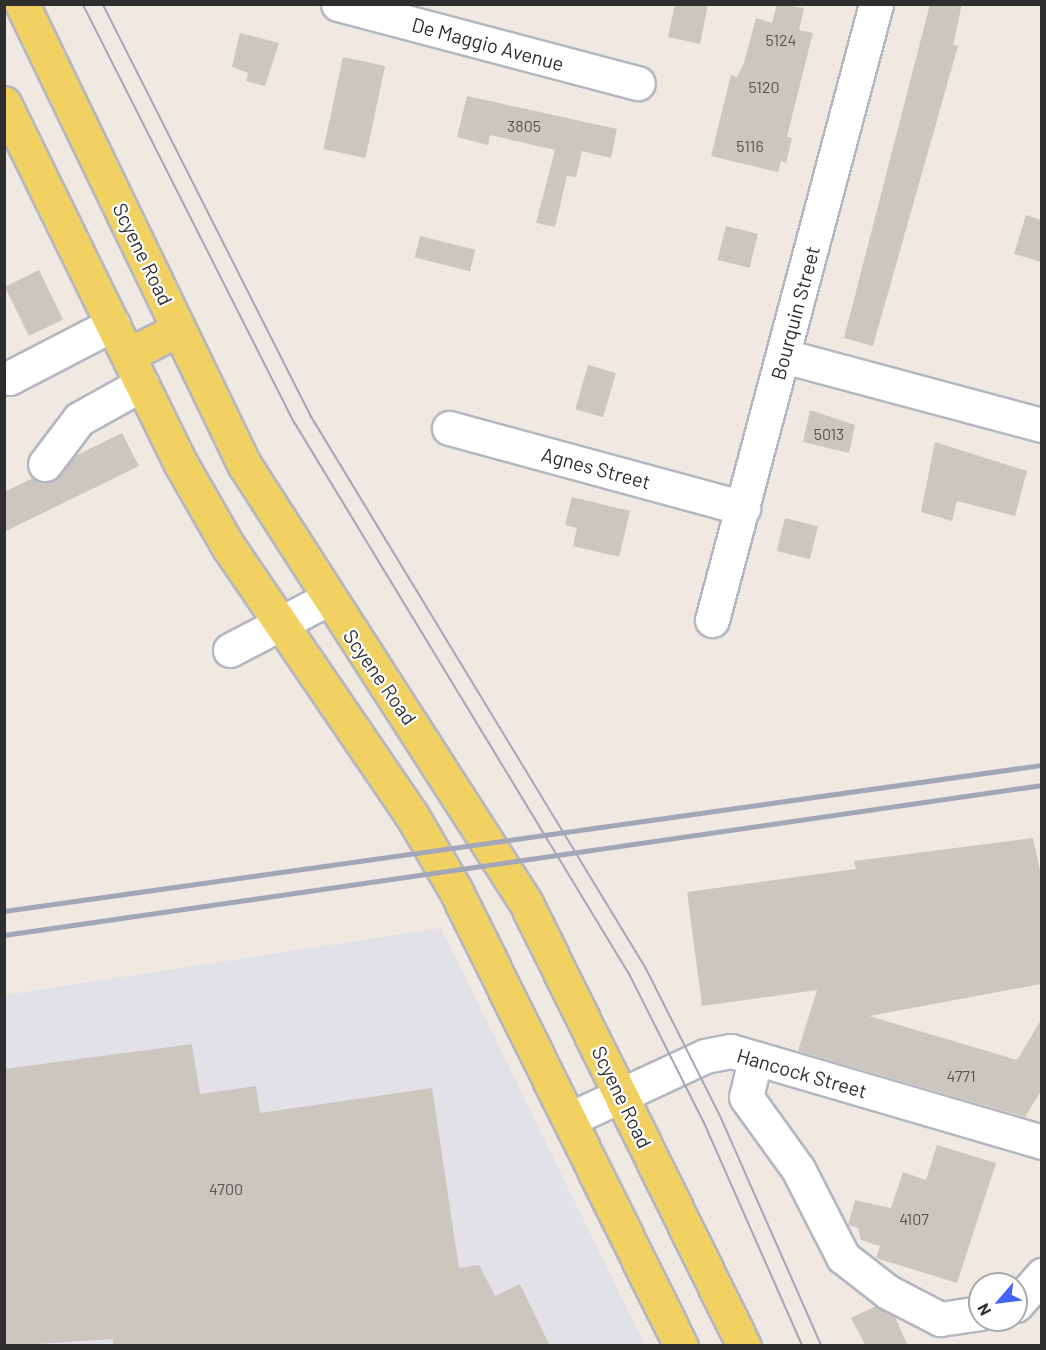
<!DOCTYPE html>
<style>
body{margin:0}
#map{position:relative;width:1046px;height:1350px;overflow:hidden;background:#efe9e1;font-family:Barlow,sans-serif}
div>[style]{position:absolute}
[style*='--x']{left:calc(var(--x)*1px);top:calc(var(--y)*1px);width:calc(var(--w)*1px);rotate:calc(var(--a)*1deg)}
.industrial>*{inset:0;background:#e3e1e8}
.building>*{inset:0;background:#cbc7bf;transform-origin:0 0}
.roads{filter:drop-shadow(2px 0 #b4b7c1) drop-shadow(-2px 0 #b4b7c1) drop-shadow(0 2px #b4b7c1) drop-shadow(0 -2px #b4b7c1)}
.minor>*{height:33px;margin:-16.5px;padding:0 16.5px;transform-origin:16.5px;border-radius:16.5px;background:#fff}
.major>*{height:33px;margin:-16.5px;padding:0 16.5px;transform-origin:16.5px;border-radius:16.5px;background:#f2d163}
.tram>*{height:1.5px;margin:-0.75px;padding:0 0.75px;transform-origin:0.75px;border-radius:0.75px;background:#a3a6b8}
.rail>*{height:4.5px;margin:-2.25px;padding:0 2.25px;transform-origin:2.25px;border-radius:2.25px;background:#a3a6b8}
span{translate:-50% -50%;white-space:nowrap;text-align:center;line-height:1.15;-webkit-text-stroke:4.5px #fff;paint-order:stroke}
.number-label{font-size:16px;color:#555452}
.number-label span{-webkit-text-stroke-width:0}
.street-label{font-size:20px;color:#2e2e2e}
.frame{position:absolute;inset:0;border:6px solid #2e2e2e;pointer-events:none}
.north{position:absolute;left:968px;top:1272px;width:60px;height:60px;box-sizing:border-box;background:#fff;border:2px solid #ababab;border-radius:50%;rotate:242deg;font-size:16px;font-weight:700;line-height:24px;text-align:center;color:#2e2e2e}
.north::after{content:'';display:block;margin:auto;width:21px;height:27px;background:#4264fb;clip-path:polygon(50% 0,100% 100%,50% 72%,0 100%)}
</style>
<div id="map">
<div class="industrial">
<i style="clip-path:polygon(441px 928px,645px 1345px,5px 1346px,5px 995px)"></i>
</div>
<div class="building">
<i style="clip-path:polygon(675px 4px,708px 4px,700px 44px,668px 37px)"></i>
<i style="clip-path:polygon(777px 4px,804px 8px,799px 30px,813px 33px,787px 137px,792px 138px,786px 163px,781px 161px,778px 172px,711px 156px,731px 75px,737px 77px,744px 63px,756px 18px,772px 23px)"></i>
<i style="clip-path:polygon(930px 4px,962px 4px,953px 45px,958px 46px,873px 346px,844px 338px)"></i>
<i style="clip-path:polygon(240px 33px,279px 43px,265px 86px,246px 81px,248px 73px,232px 67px)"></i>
<i style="left:343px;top:57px;width:43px;height:94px;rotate:12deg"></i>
<i style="clip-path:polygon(467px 96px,617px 129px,611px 158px,582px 151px,576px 177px,567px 176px,555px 227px,536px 223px,555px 150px,490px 135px,488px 145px,457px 137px)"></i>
<i style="clip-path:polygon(1026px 215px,1041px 220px,1041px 262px,1014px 254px)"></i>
<i style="left:726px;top:226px;width:33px;height:35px;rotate:14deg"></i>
<i style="left:420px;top:236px;width:57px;height:22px;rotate:14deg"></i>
<i style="left:39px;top:270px;width:55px;height:38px;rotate:64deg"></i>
<i style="left:588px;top:365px;width:29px;height:46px;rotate:16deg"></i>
<i style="clip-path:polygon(810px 410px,855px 425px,849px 453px,803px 442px)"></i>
<i style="clip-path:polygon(122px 433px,139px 466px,4px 532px,4px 492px,33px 478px,53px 481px,73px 457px)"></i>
<i style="clip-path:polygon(935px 442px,1027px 471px,1015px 516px,957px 501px,952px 521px,921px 512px)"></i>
<i style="clip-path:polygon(572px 497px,630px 511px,619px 557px,573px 546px,577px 528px,565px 525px)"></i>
<i style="left:785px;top:518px;width:34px;height:34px;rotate:14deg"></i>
<i style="clip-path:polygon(1033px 838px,1041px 875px,1041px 984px,869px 1016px,1017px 1060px,1041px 1020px,1041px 1091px,1025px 1117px,798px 1051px,817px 990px,702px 1006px,687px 892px,856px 869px,854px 861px)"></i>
<i style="clip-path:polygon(192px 1044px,200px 1094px,256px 1086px,260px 1113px,432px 1088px,459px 1268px,479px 1265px,495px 1296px,520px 1284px,550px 1346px,113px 1346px,113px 1339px,4px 1346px,4px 1069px)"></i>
<i style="clip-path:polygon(937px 1145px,996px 1163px,957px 1283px,876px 1258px,880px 1246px,861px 1240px,858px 1228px,848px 1225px,855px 1200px,891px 1208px,903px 1172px,926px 1180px)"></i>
<i style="clip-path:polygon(876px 1306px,895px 1317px,908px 1346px,866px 1346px,851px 1318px)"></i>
</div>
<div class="roads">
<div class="minor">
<i style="--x:338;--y:4;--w:310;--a:14.8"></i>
<i style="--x:784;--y:356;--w:267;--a:15"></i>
<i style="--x:9;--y:378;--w:117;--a:-27.4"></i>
<i style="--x:449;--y:428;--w:305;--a:15.2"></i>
<i style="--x:45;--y:464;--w:56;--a:-52.9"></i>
<i style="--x:79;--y:419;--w:72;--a:-29.1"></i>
<i style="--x:712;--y:620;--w:637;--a:-75.09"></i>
<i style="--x:230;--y:650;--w:110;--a:-27.7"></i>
<i style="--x:755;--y:1059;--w:39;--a:103"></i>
<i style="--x:746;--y:1097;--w:89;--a:54.2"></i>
<i style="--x:798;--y:1169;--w:99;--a:62.9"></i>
<i style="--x:843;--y:1257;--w:57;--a:37.9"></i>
<i style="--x:888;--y:1292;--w:59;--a:27.4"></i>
<i style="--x:940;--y:1319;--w:40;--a:-8.5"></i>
<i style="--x:570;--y:1119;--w:149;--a:-25"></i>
<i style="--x:705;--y:1056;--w:26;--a:-11"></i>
<i style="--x:731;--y:1051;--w:324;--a:16.3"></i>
<i style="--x:1016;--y:1305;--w:40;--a:-49"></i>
</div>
<div class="major">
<i style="--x:22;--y:4;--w:511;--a:64.24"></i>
<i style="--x:244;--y:464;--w:522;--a:57.28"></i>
<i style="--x:526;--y:903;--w:494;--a:63.8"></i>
<i style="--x:4;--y:103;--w:402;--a:63.9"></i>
<i style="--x:181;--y:464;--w:95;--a:60.2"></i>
<i style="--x:228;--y:546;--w:325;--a:55.7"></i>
<i style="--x:411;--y:814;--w:89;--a:59.7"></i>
<i style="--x:456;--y:891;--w:508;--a:63.69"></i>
<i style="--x:128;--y:355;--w:57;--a:-27"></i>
</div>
</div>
<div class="tram">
<i style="--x:83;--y:4;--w:470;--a:63.2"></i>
<i style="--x:295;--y:423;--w:646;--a:58.75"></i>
<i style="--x:630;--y:975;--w:165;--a:63.3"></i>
<i style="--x:704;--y:1122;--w:245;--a:66.2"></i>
<i style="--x:103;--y:4;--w:462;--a:63.2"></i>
<i style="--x:311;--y:416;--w:646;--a:58.75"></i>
<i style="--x:646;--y:968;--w:165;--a:63.3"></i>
<i style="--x:720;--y:1115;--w:253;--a:66.2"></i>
</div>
<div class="rail">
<i style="--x:4;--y:911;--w:1048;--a:-8.01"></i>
<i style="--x:4;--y:935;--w:1049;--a:-8.22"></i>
</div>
<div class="number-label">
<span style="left:781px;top:40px">5124</span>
<span style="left:764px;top:87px">5120</span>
<span style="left:524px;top:126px">3805</span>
<span style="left:750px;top:146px">5116</span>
<span style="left:829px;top:434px">5013</span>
<span style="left:961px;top:1076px">4771</span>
<span style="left:226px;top:1189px">4700</span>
<span style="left:914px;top:1219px">4107</span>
</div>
<div class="street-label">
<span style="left:488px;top:44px;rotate:15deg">De Maggio Avenue</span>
<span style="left:143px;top:254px;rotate:64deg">Scyene Road</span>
<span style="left:795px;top:313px;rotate:-75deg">Bourquin Street</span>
<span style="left:596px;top:468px;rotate:15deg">Agnes Street</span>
<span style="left:380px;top:677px;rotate:55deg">Scyene Road</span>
<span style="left:802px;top:1073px;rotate:16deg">Hancock Street</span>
<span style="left:622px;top:1097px;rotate:64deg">Scyene Road</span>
</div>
<div class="frame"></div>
<div class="north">N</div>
</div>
